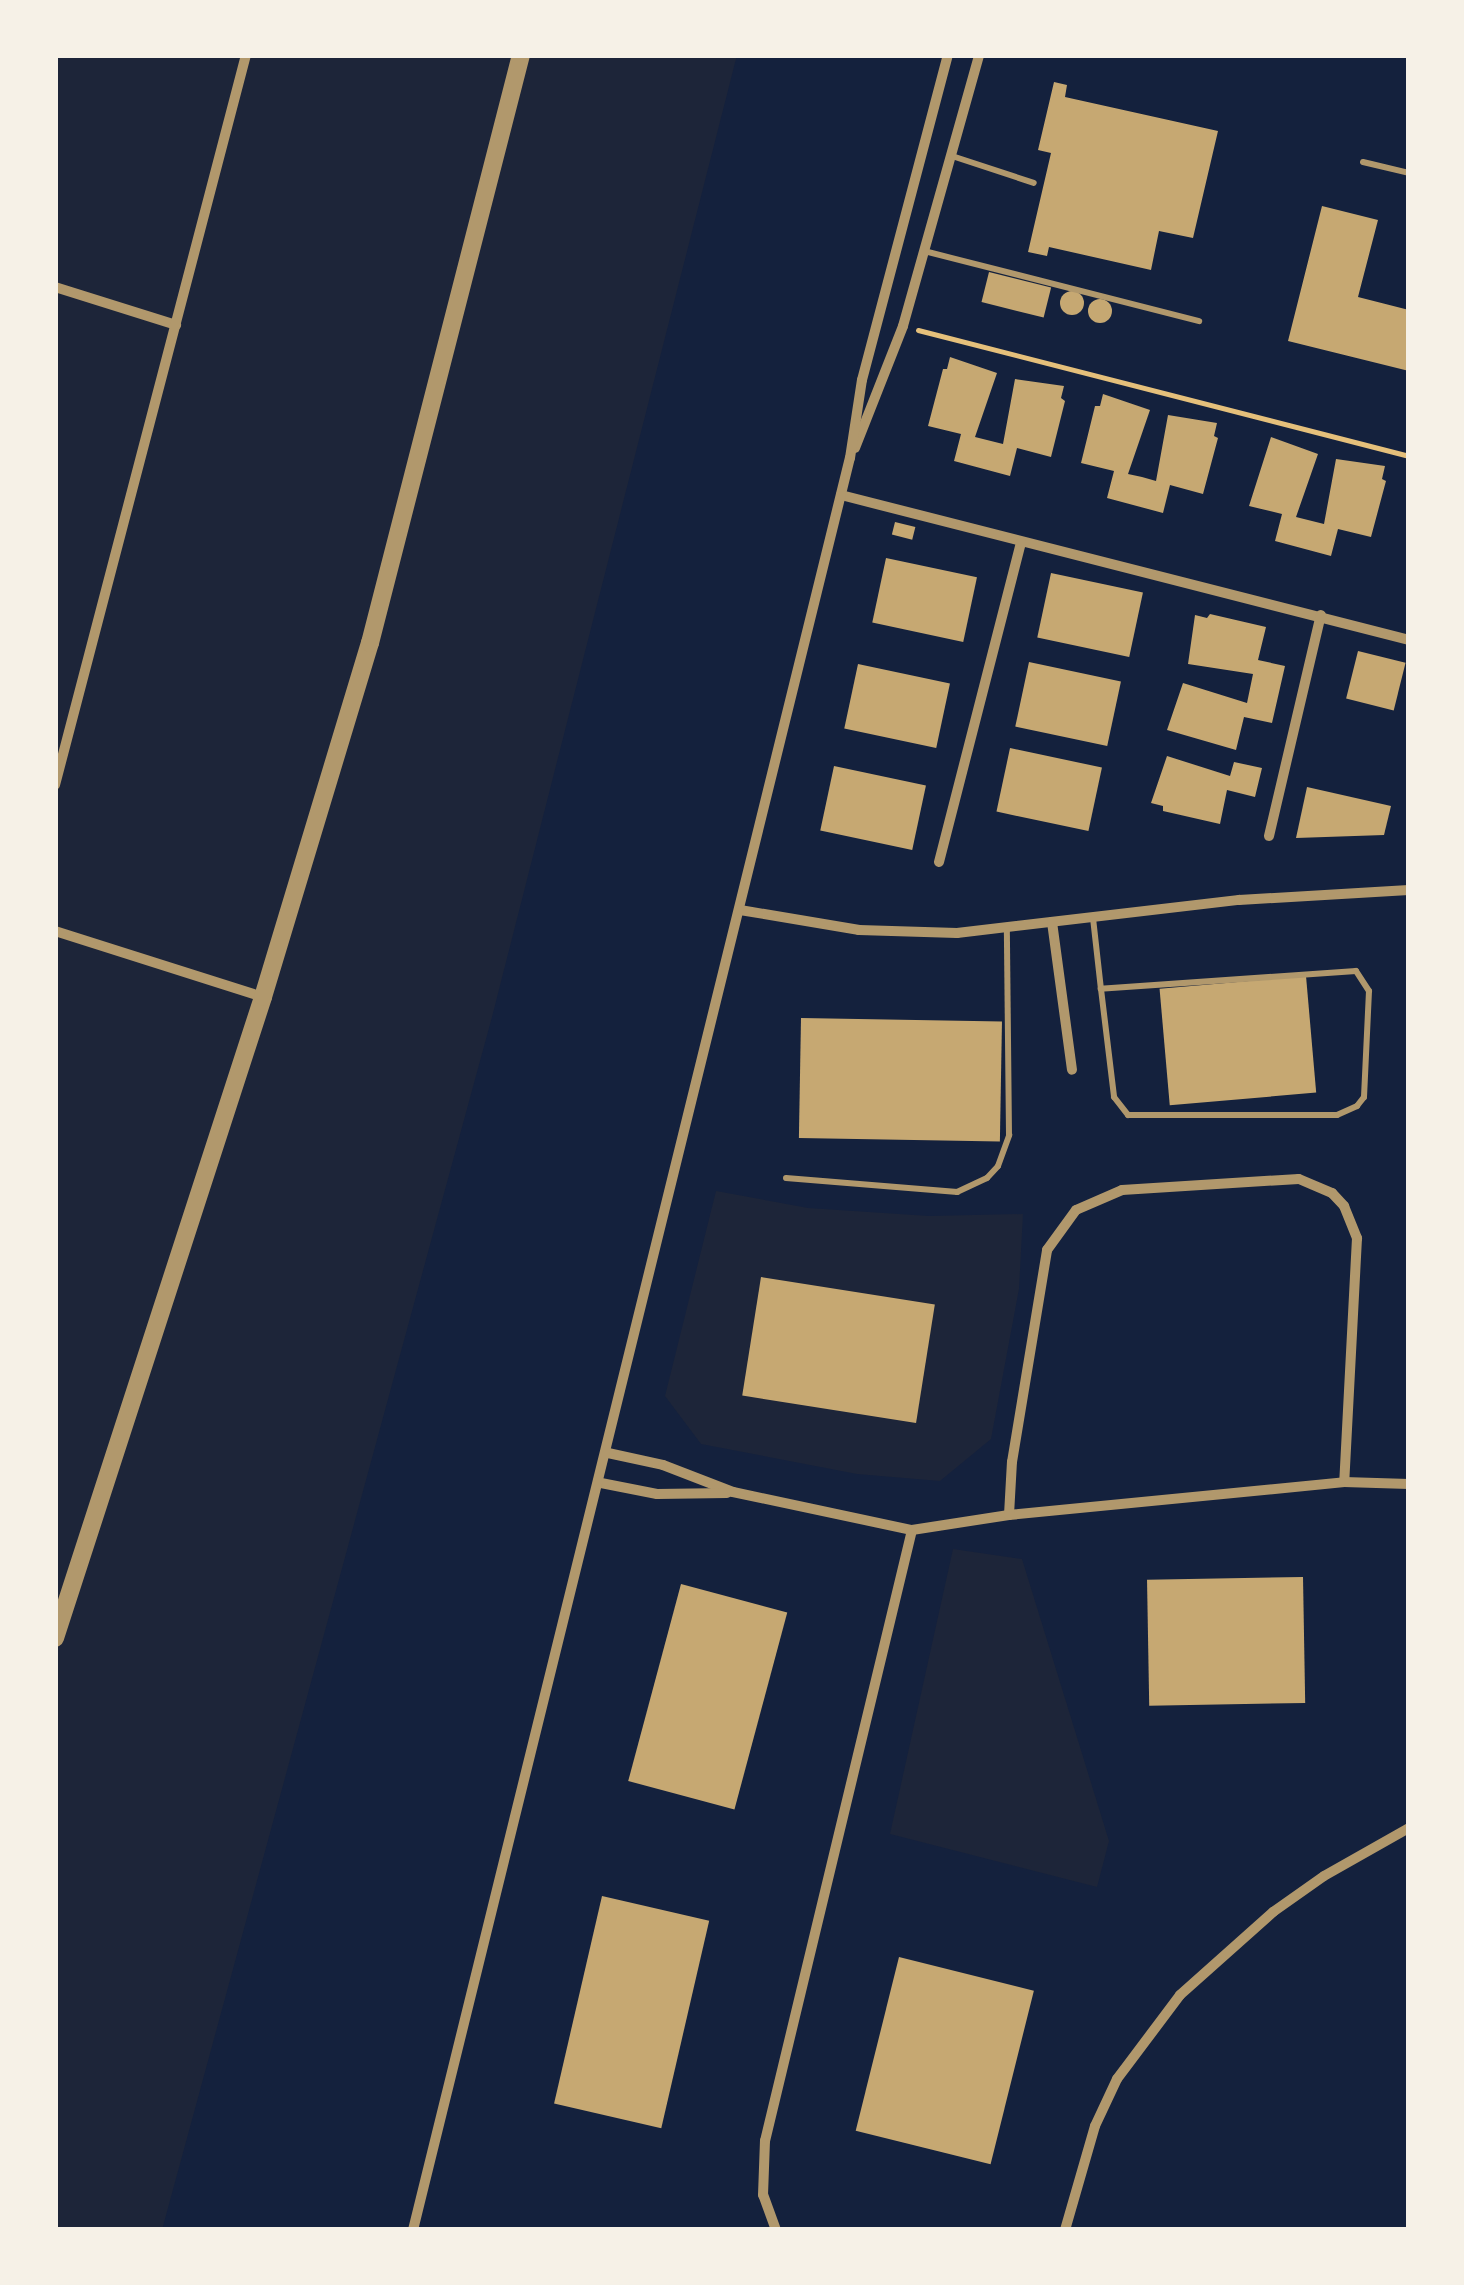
<!DOCTYPE html>
<style>
body{margin:0}
#map{position:relative;width:1464px;height:2285px;overflow:hidden;background:#14213d;font-family:"Titillium Web",sans-serif}
div>[style]{position:absolute}
[style*='--x']{left:calc(var(--x)*1px);top:calc(var(--y)*1px);width:calc(var(--w)*1px);rotate:calc(var(--a)*1deg)}
.green>*{inset:0;background:#1d2539}
.building>*{inset:0;background:#c6a872;transform-origin:0 0}
.round{border-radius:50%}
.path>*{height:5px;margin:-2.5px;padding:0 2.5px;transform-origin:2.5px;border-radius:2.5px;background:#e5c07b}
.service>*{height:6px;margin:-3px;padding:0 3px;transform-origin:3px;border-radius:3px;background:#b1986c}
.minor>*{height:10px;margin:-5px;padding:0 5px;transform-origin:5px;border-radius:5px;background:#b1986c}
.tertiary>*{height:18px;margin:-9px;padding:0 9px;transform-origin:9px;border-radius:9px;background:#b1986c}
span{translate:-50% -50%;white-space:nowrap;text-align:center;line-height:1.15;-webkit-text-stroke:8px #f6f1e7;paint-order:stroke}
.frame{position:absolute;inset:0;border:58px solid #f6f1e7;pointer-events:none}
</style>
<div id="map">
<div class="green">
<i style="clip-path:polygon(55px 55px,737px 55px,492px 1017px,162px 2230px,55px 2230px)"></i>
<i style="clip-path:polygon(716px 1191px,808px 1208px,929px 1216px,1023px 1214px,1019px 1289px,991px 1439px,940px 1481px,857px 1474px,701px 1444px,665px 1396px)"></i>
<i style="clip-path:polygon(953px 1549px,1022px 1559px,1109px 1841px,1097px 1887px,890px 1834px)"></i>
</div>
<div class="building">
<i style="clip-path:polygon(1054px 82px,1067px 85px,1065px 97px,1218px 131px,1193px 238px,1159px 231px,1151px 270px,1049px 247px,1047px 256px,1028px 252px,1051px 153px,1038px 150px)"></i>
<i style="clip-path:polygon(1322px 206px,1378px 220px,1358px 297px,1409px 310px,1409px 371px,1288px 341px)"></i>
<i style="left:989px;top:272px;width:64px;height:31px;rotate:14deg"></i>
<i class="round" style="left:1060px;top:291px;width:24px;height:24px"></i>
<i class="round" style="left:1088px;top:299px;width:24px;height:24px"></i>
<i style="clip-path:polygon(950px 357px,997px 373px,975px 437px,1003px 444px,1015px 379px,1064px 386px,1061px 398px,1065px 401px,1051px 457px,1017px 448px,1010px 476px,954px 461px,961px 434px,928px 426px,943px 369px,947px 369px)"></i>
<i style="clip-path:polygon(1103px 394px,1150px 410px,1128px 474px,1142px 477px,1156px 481px,1168px 415px,1217px 423px,1214px 436px,1218px 438px,1203px 494px,1170px 485px,1163px 513px,1107px 498px,1114px 471px,1081px 463px,1095px 406px,1100px 406px)"></i>
<i style="clip-path:polygon(1271px 437px,1318px 454px,1296px 517px,1324px 524px,1336px 459px,1385px 466px,1382px 479px,1386px 481px,1371px 537px,1338px 529px,1331px 556px,1275px 541px,1282px 514px,1249px 506px)"></i>
<i style="left:895px;top:522px;width:21px;height:13px;rotate:14deg"></i>
<i style="left:886px;top:558px;width:93px;height:66px;rotate:12deg"></i>
<i style="left:1051px;top:573px;width:94px;height:66px;rotate:12deg"></i>
<i style="clip-path:polygon(1210px 614px,1266px 627px,1258px 660px,1285px 666px,1272px 723px,1244px 717px,1236px 750px,1167px 730px,1183px 683px,1247px 703px,1253px 674px,1188px 664px,1195px 615px,1207px 618px)"></i>
<i style="left:1358px;top:651px;width:49px;height:49px;rotate:14deg"></i>
<i style="left:1029px;top:662px;width:94px;height:66px;rotate:12deg"></i>
<i style="left:858px;top:664px;width:94px;height:66px;rotate:12deg"></i>
<i style="left:1010px;top:748px;width:94px;height:65px;rotate:12deg"></i>
<i style="clip-path:polygon(1167px 756px,1230px 776px,1234px 762px,1262px 768px,1255px 797px,1227px 790px,1220px 824px,1163px 811px,1163px 806px,1151px 803px)"></i>
<i style="left:834px;top:766px;width:94px;height:66px;rotate:12deg"></i>
<i style="clip-path:polygon(1307px 787px,1391px 806px,1384px 835px,1296px 838px)"></i>
<i style="left:1306px;top:976px;width:117px;height:147px;rotate:85deg"></i>
<i style="left:801px;top:1018px;width:201px;height:120px;rotate:1deg"></i>
<i style="left:761px;top:1277px;width:176px;height:120px;rotate:9deg"></i>
<i style="left:1303px;top:1577px;width:126px;height:156px;rotate:89deg"></i>
<i style="left:681px;top:1584px;width:110px;height:204px;rotate:15deg"></i>
<i style="left:602px;top:1896px;width:110px;height:213px;rotate:13deg"></i>
<i style="left:899px;top:1957px;width:139px;height:179px;rotate:14deg"></i>
</div>
<div class="path">
<i style="--x:918;--y:330;--w:507;--a:14.39"></i>
</div>
<div class="service">
<i style="--x:952;--y:156;--w:86;--a:18.2"></i>
<i style="--x:1363;--y:162;--w:47;--a:13.4"></i>
<i style="--x:924;--y:251;--w:284;--a:14.3"></i>
<i style="--x:1093;--y:918;--w:71;--a:83.6"></i>
<i style="--x:1101;--y:989;--w:109;--a:83.1"></i>
<i style="--x:1114;--y:1097;--w:23;--a:52"></i>
<i style="--x:1128;--y:1115;--w:209;--a:0"></i>
<i style="--x:1337;--y:1115;--w:22;--a:-24"></i>
<i style="--x:1357;--y:1106;--w:11;--a:-52"></i>
<i style="--x:1364;--y:1097;--w:106;--a:-87.3"></i>
<i style="--x:1369;--y:991;--w:24;--a:-123"></i>
<i style="--x:1356;--y:971;--w:256;--a:176"></i>
<i style="--x:786;--y:1178;--w:172;--a:4.7"></i>
<i style="--x:957;--y:1192;--w:33;--a:-25"></i>
<i style="--x:987;--y:1178;--w:16;--a:-47"></i>
<i style="--x:998;--y:1166;--w:33;--a:-70"></i>
<i style="--x:1009;--y:1135;--w:207;--a:-90.6"></i>
</div>
<div class="minor">
<i style="--x:55;--y:287;--w:127;--a:17.4"></i>
<i style="--x:855;--y:448;--w:131;--a:-68.5"></i>
<i style="--x:903;--y:326;--w:281;--a:-74.3"></i>
<i style="--x:841;--y:495;--w:586;--a:14.32"></i>
<i style="--x:55;--y:785;--w:755;--a:-75.34"></i>
<i style="--x:1269;--y:836;--w:227;--a:-76.8"></i>
<i style="--x:939;--y:862;--w:330;--a:-75.6"></i>
<i style="--x:740;--y:910;--w:121;--a:9.5"></i>
<i style="--x:859;--y:930;--w:98;--a:1.8"></i>
<i style="--x:957;--y:933;--w:284;--a:-6.7"></i>
<i style="--x:1239;--y:900;--w:170;--a:-3.4"></i>
<i style="--x:1052;--y:922;--w:149;--a:82.3"></i>
<i style="--x:55;--y:931;--w:218;--a:17.6"></i>
<i style="--x:608;--y:1453;--w:56;--a:12.3"></i>
<i style="--x:663;--y:1465;--w:75;--a:21.1"></i>
<i style="--x:733;--y:1492;--w:183;--a:12"></i>
<i style="--x:912;--y:1530;--w:98;--a:-8.8"></i>
<i style="--x:1009;--y:1515;--w:337;--a:-5.6"></i>
<i style="--x:1344;--y:1482;--w:65;--a:1.8"></i>
<i style="--x:601;--y:1483;--w:57;--a:11.1"></i>
<i style="--x:657;--y:1494;--w:70;--a:-0.8"></i>
<i style="--x:1009;--y:1515;--w:53;--a:-86.8"></i>
<i style="--x:1012;--y:1462;--w:215;--a:-80.6"></i>
<i style="--x:1047;--y:1250;--w:49;--a:-54.1"></i>
<i style="--x:1076;--y:1210;--w:50;--a:-23.5"></i>
<i style="--x:1122;--y:1190;--w:177;--a:-3.6"></i>
<i style="--x:1299;--y:1179;--w:36;--a:23"></i>
<i style="--x:1332;--y:1193;--w:18;--a:47"></i>
<i style="--x:1344;--y:1206;--w:35;--a:68"></i>
<i style="--x:1357;--y:1238;--w:244;--a:93"></i>
<i style="--x:413;--y:2230;--w:1825;--a:-76.15"></i>
<i style="--x:850;--y:458;--w:79;--a:-81.3"></i>
<i style="--x:862;--y:380;--w:336;--a:-75.2"></i>
<i style="--x:776;--y:2230;--w:37;--a:-110"></i>
<i style="--x:763;--y:2195;--w:54;--a:-87.9"></i>
<i style="--x:765;--y:2141;--w:628;--a:-76.47"></i>
<i style="--x:1065;--y:2230;--w:108;--a:-73.9"></i>
<i style="--x:1095;--y:2126;--w:52;--a:-64.9"></i>
<i style="--x:1117;--y:2079;--w:105;--a:-53.1"></i>
<i style="--x:1180;--y:1995;--w:125;--a:-41.7"></i>
<i style="--x:1273;--y:1912;--w:62;--a:-35.2"></i>
<i style="--x:1324;--y:1876;--w:98;--a:-29.5"></i>
</div>
<div class="tertiary">
<i style="--x:55;--y:1638;--w:674;--a:-72.02"></i>
<i style="--x:263;--y:997;--w:370;--a:-73.2"></i>
<i style="--x:370;--y:643;--w:607;--a:-75.6"></i>
</div>
<div class="frame"></div>
</div>
